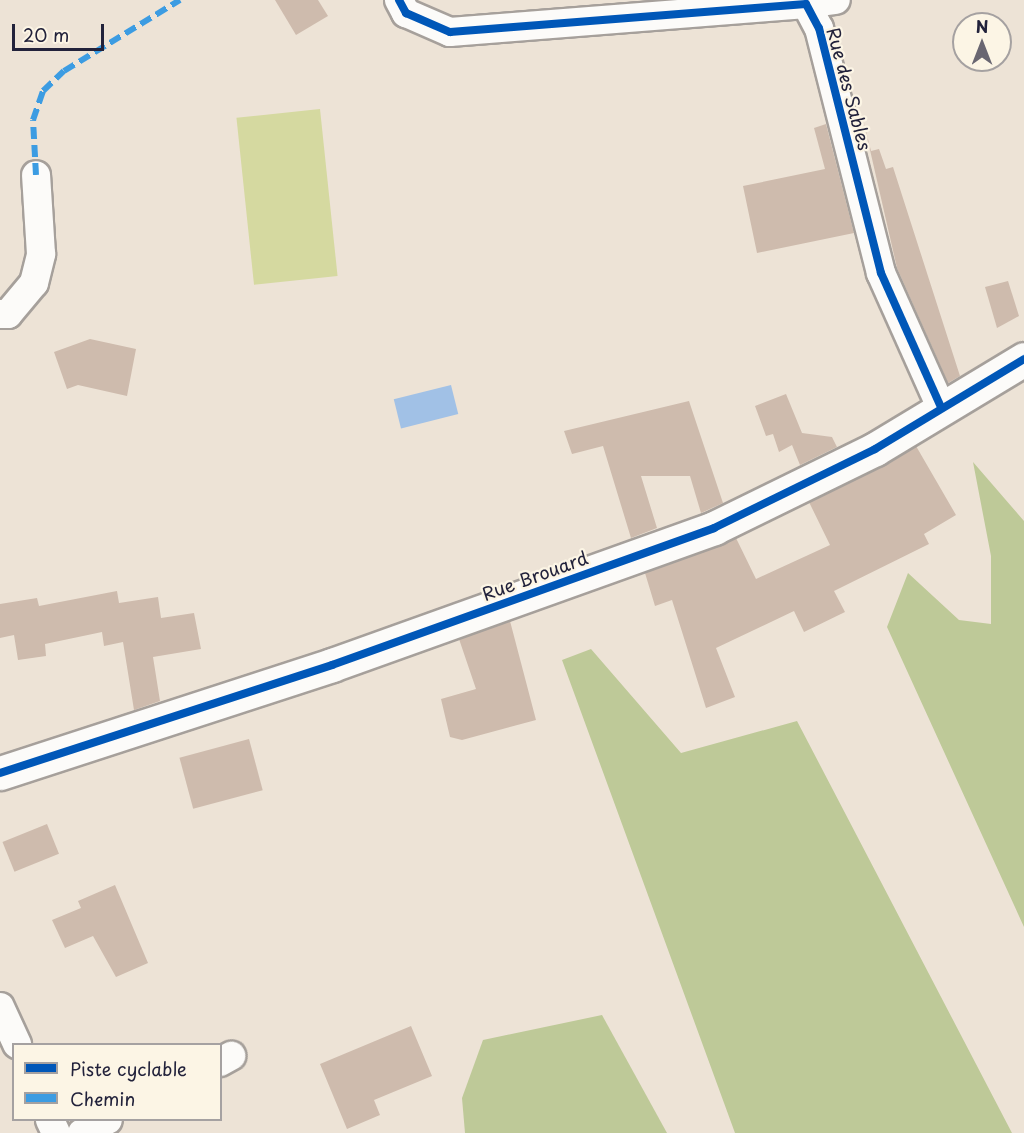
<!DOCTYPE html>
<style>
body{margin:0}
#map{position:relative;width:1024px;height:1133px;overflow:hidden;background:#ede3d6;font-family:"Playpen Sans",sans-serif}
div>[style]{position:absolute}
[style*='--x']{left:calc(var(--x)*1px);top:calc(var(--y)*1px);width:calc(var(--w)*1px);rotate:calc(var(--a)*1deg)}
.green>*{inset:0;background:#d5d9a0;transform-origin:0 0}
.forest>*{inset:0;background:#bec998}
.water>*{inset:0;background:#a1c1e6;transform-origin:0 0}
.building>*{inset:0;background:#cebbad;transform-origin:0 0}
.roads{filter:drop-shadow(2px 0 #a6a09b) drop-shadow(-2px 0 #a6a09b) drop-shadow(0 2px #a6a09b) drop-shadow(0 -2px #a6a09b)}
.street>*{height:28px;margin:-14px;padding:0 14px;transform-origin:14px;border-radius:14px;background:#fcfbf9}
.secondary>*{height:33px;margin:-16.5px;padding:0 16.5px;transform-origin:16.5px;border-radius:16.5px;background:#fcfbf9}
.quiet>*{height:6px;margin-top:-3px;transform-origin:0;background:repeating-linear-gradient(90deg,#3c9ce2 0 12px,transparent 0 18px)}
.cycleway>*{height:8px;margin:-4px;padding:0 4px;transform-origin:4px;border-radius:4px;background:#0057b8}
span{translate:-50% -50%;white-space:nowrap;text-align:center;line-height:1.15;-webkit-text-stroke:4.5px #fcf5e5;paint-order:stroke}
.street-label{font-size:18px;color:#22223b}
.legend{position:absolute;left:12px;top:1043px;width:210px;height:78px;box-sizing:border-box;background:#fcf5e5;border:2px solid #a5a1a1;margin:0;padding:8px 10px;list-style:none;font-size:18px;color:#22223b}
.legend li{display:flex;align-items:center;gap:12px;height:30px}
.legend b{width:30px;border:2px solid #a5a1a1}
.north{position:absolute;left:952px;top:12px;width:60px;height:60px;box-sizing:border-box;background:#fcf5e5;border:2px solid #a5a1a1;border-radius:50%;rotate:0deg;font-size:16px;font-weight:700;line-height:24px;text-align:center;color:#22223b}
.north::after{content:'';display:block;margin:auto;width:21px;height:27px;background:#696671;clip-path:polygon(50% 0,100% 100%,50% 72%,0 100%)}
.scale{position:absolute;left:12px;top:24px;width:92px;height:27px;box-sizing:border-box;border:3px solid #22223b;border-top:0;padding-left:8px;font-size:18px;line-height:21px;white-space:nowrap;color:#22223b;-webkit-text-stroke:4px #fcf5e5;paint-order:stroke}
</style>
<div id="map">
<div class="green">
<i style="left:320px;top:109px;width:168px;height:84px;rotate:84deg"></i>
</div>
<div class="forest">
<i style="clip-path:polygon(973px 462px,1024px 521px,1024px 927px,887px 627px,908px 573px,959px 620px,991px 624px,991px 556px)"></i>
<i style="clip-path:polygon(591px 649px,681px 753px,797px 721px,1012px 1133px,735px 1133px,562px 660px)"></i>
<i style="clip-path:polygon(602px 1015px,667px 1133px,465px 1133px,462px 1098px,483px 1040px)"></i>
</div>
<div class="water">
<i style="left:451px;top:385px;width:30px;height:59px;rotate:76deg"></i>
</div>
<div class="building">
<i style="clip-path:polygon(275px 0,318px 0,328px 16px,296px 35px)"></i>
<i style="clip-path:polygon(862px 115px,871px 151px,879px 149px,886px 169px,893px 167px,960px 376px,948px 383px,897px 268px)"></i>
<i style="clip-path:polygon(826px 124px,854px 233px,757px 253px,743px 186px,825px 169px,814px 128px)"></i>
<i style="clip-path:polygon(1008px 281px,1019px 316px,997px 328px,985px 287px)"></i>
<i style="clip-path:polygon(90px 339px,136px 349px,127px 396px,78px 385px,67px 389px,54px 352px)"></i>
<i style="clip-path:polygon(786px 394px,802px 433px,832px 437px,837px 447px,800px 465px,792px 445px,779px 452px,773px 434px,766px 436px,755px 406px)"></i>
<i style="clip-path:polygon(689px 401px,723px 503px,701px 513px,690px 476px,641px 476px,657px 528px,631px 538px,603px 446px,572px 454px,564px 431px)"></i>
<i style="clip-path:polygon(916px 446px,956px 515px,924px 534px,929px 544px,834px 591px,845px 612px,804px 632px,794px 611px,716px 648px,735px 697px,706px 708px,672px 600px,655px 606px,645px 573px,736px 538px,756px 579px,830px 545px,809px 502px)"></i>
<i style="clip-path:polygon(117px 591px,119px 603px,158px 597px,161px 618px,194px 613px,201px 649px,153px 657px,160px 701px,134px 710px,123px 642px,104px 646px,102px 632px,45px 644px,46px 656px,18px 660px,14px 635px,0 638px,0 604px,37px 598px,39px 606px)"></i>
<i style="clip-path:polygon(510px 621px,536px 720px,462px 740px,450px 737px,441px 699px,476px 689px,459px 639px)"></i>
<i style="left:249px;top:739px;width:53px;height:72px;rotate:75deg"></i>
<i style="left:47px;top:824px;width:32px;height:48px;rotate:68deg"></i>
<i style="clip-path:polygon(115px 885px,148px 963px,116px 977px,93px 936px,65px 948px,52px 920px,81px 908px,78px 901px)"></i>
<i style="clip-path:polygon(411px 1026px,432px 1076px,374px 1100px,380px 1115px,347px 1129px,320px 1064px)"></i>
</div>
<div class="roads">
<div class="street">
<i style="--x:399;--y:0;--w:15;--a:62"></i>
<i style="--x:406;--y:13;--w:48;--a:23.4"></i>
<i style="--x:450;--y:32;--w:357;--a:-4.5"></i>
<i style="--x:806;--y:4;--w:27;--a:62"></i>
<i style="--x:819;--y:28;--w:253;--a:75.8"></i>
<i style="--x:881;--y:273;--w:147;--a:65.9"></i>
<i style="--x:806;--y:4;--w:30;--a:-8"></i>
<i style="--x:0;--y:314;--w:8;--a:0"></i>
<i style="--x:8;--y:314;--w:40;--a:-50"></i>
<i style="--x:34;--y:283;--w:30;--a:-76"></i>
<i style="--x:41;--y:254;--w:79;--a:-93.6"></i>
<i style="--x:0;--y:1007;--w:41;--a:65.3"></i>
<i style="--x:220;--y:1062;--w:13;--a:-29"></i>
<i style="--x:50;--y:1120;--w:14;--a:65"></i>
<i style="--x:82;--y:1133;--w:29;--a:-27"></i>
</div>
<div class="secondary">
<i style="--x:0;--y:773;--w:349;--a:-18"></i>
<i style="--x:332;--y:665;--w:406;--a:-19.7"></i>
<i style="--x:714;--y:528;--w:179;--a:-26.1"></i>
<i style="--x:875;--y:449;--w:174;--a:-31.1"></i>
</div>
</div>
<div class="quiet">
<i style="--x:36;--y:175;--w:55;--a:-93.1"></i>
<i style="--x:33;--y:120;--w:31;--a:-71"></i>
<i style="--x:43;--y:91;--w:29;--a:-44"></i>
<i style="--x:64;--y:71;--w:136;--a:-31.5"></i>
</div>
<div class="cycleway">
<i style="--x:399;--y:0;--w:15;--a:62"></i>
<i style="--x:406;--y:13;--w:48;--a:23.4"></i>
<i style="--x:450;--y:32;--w:357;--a:-4.5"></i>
<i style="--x:806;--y:4;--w:27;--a:62"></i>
<i style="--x:819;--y:28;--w:253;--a:75.8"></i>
<i style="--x:881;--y:273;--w:147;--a:65.9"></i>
<i style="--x:0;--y:773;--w:349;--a:-18"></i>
<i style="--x:332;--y:665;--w:406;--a:-19.7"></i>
<i style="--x:714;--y:528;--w:179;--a:-26.1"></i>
<i style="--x:875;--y:449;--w:174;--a:-31.1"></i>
</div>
<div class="street-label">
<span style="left:849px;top:89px;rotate:75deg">Rue des Sables</span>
<span style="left:535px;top:576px;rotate:-20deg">Rue Brouard</span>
</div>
<ul class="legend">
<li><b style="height:8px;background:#0057b8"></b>Piste cyclable</li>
<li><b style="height:8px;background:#3c9ce2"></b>Chemin</li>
</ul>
<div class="north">N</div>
<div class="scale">20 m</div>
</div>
